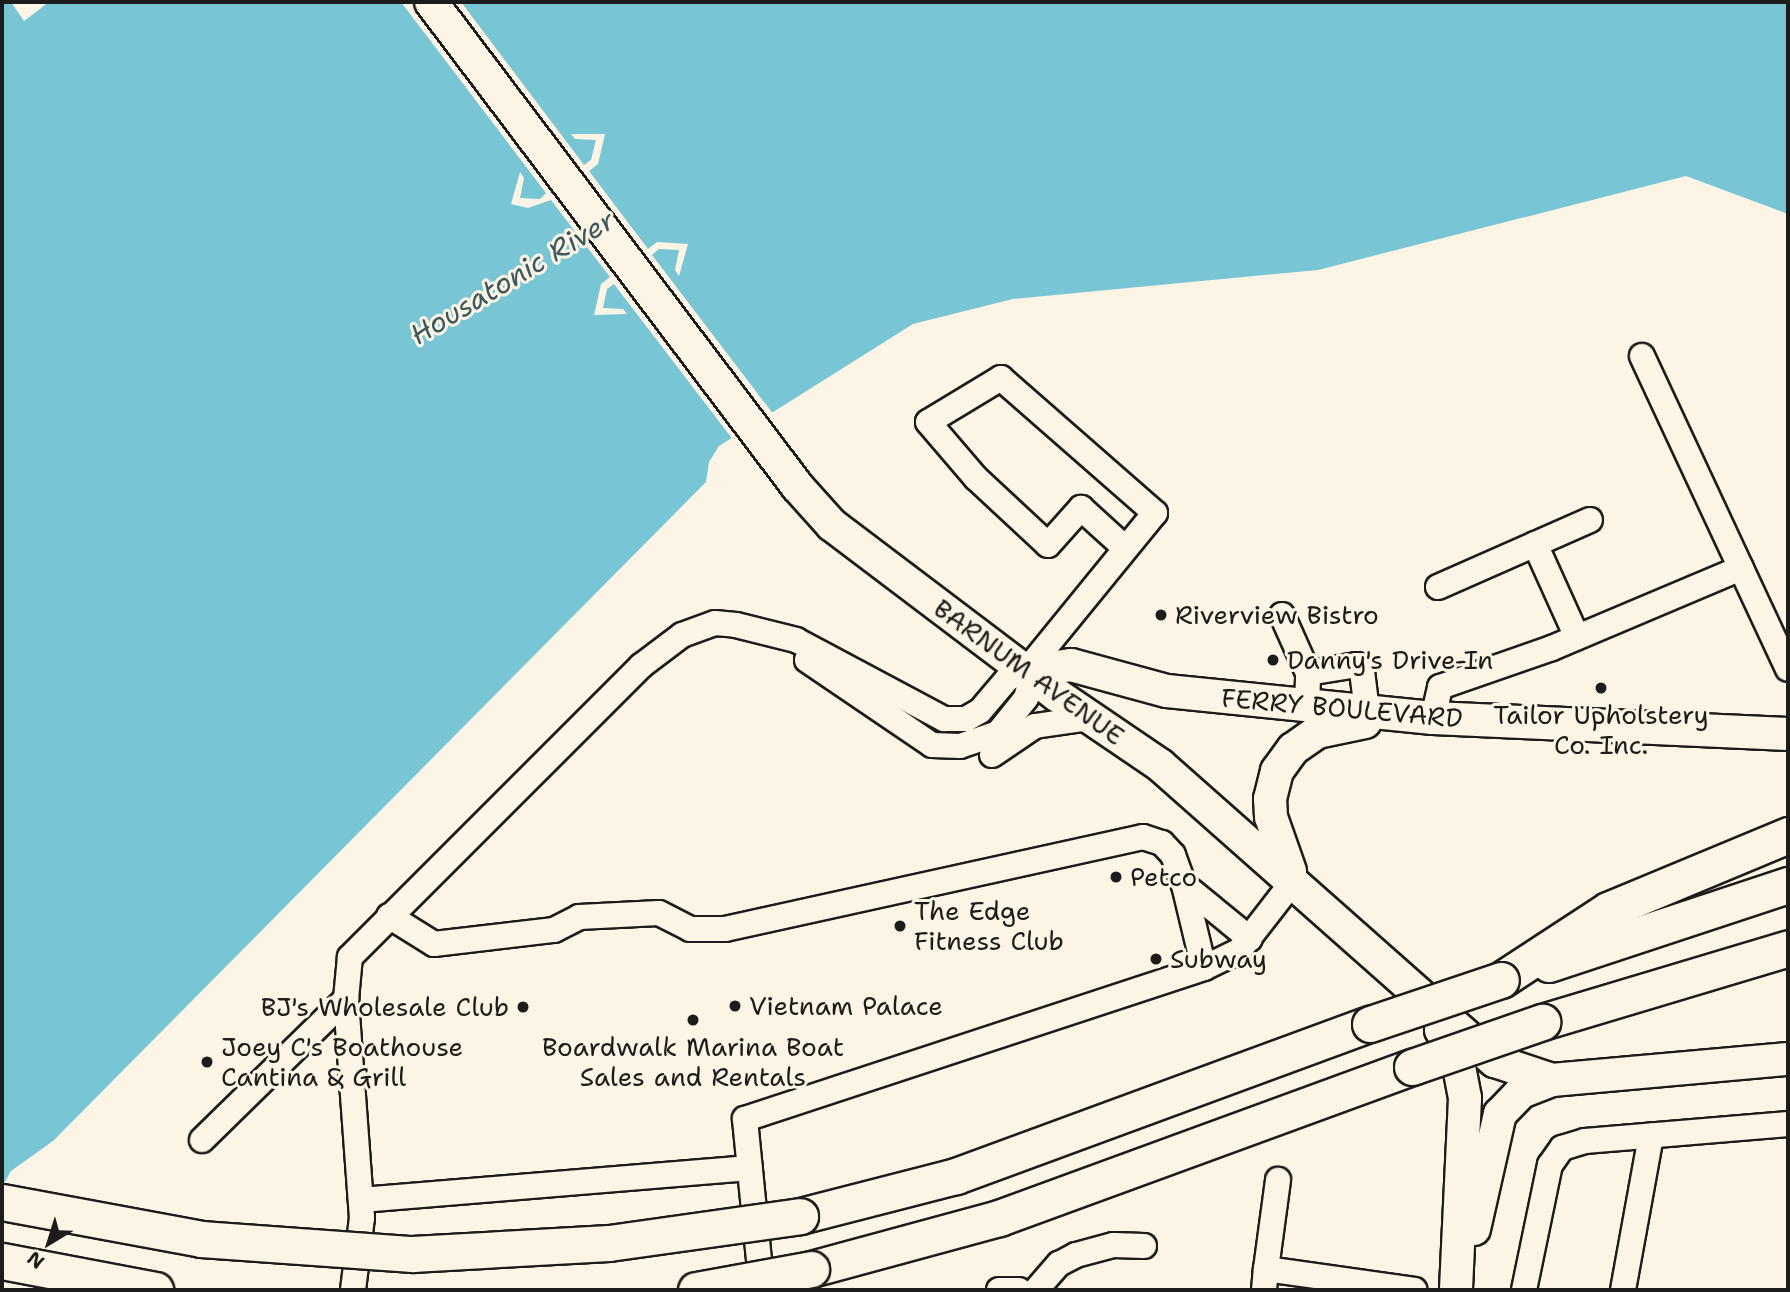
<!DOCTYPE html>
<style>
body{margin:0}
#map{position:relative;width:1790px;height:1292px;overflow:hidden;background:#fcf5e5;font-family:"Shantell Sans",sans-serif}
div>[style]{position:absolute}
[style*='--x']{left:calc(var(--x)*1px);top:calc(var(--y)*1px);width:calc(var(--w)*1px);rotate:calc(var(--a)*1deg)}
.water>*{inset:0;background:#78c6d5}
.pier>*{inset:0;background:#fcf5e5}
.roads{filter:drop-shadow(2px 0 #1c1c1c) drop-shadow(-2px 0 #1c1c1c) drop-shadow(0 2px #1c1c1c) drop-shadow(0 -2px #1c1c1c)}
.minor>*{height:24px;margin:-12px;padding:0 12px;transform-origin:12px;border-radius:12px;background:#fcf5e5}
.major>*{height:32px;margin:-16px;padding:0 16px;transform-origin:16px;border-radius:16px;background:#fcf5e5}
.highway>*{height:35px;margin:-17.5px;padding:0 17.5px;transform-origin:17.5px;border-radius:17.5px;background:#fcf5e5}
.bridges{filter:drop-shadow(2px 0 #1c1c1c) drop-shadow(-2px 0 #1c1c1c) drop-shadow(0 2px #1c1c1c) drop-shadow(0 -2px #1c1c1c)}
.highway-bridge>*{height:35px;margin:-17.5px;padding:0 17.5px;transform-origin:17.5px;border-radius:17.5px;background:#fcf5e5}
.dots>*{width:19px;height:19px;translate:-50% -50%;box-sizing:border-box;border:4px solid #fcf5e5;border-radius:50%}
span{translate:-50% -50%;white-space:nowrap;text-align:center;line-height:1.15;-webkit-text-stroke:6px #fcf5e5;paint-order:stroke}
.poi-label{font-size:26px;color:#1c1c1c}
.left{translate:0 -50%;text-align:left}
.right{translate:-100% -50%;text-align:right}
.street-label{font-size:26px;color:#1c1c1c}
.water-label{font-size:28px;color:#3c585d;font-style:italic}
.frame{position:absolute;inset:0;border:4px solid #1c1c1c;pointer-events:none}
.north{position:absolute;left:14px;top:1208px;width:70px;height:70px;-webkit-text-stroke:5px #fcf5e5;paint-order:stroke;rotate:218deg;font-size:19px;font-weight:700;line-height:28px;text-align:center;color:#1c1c1c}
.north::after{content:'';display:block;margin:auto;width:24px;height:32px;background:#1c1c1c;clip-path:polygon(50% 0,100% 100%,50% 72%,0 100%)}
</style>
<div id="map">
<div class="water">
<i style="clip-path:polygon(2px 2px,11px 2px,24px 21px,49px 2px,1788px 2px,1788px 214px,1686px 176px,1318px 270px,1013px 299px,913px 324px,719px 446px,709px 462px,706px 482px,53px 1141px,11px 1171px,2px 1187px)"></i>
</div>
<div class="pier">
<i style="clip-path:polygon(401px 2px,461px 2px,584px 165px,591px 160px,596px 140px,575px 139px,571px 134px,605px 134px,598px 164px,589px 171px,648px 249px,657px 242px,688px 244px,679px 276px,675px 270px,679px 250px,659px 249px,652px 255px,774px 415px,734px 441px,614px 284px,607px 289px,603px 308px,623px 309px,627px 314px,594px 315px,601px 284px,610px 277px,551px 200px,528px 208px,511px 204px,520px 172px,524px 178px,520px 198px,540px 199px,546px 193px)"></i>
</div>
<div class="roads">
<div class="minor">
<i style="--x:1642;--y:356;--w:345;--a:65"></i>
<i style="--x:1535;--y:544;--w:102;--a:65.7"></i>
<i style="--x:1438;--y:587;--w:166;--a:-23.8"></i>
<i style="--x:1282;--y:615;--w:64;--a:65.9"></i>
<i style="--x:807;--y:660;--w:151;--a:34.2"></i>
<i style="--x:932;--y:745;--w:28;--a:2"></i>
<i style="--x:960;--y:746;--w:40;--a:-18.9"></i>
<i style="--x:998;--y:733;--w:45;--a:-51.3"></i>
<i style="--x:1026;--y:698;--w:15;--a:-74"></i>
<i style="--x:1030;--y:684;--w:14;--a:-107"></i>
<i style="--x:1307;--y:707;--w:34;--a:-88"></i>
<i style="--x:1308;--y:673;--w:50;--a:-9.3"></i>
<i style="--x:1357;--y:665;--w:8;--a:50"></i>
<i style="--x:1362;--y:671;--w:40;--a:82.9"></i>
<i style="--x:1433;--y:718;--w:32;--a:-77"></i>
<i style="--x:1440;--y:687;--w:119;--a:-19.2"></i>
<i style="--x:1552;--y:648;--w:205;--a:-22.9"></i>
<i style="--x:992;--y:755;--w:52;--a:-34"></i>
<i style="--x:1035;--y:726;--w:56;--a:-8.3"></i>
<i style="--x:1184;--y:885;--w:85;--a:76.5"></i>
<i style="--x:1204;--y:968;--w:39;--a:-26"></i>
<i style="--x:1239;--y:951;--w:90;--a:-52.2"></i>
<i style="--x:389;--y:916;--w:53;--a:31.9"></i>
<i style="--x:434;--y:944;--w:121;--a:-6.7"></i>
<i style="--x:554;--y:930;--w:28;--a:-27"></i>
<i style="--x:579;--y:917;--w:80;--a:-2.9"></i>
<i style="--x:659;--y:913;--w:35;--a:27"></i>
<i style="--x:690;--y:929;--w:35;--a:0"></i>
<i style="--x:725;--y:929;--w:428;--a:-12.4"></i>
<i style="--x:1143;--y:837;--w:20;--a:18"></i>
<i style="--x:1162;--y:843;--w:16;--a:47"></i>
<i style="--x:1173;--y:855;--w:32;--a:70"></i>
<i style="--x:1184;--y:885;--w:85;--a:39.3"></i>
<i style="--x:202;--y:1140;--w:202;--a:-44.4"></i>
<i style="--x:361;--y:1200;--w:390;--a:-4.7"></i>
<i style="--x:1266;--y:1269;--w:90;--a:-82.3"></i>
<i style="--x:353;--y:1290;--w:73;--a:-82.9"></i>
<i style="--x:362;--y:1218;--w:220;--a:-94.2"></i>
<i style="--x:346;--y:999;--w:42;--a:-84.6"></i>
<i style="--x:350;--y:957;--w:412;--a:-45"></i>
<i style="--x:641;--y:666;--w:51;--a:-37.1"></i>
<i style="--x:682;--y:635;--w:35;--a:-20"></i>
<i style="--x:715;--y:623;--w:21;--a:5"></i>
<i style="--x:736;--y:625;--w:62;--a:14"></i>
<i style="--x:796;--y:640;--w:168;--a:28.1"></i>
<i style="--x:944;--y:719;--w:22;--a:0"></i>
<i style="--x:966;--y:719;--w:16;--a:-30"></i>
<i style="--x:980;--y:711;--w:43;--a:-49.7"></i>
<i style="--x:1008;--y:678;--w:19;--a:-21"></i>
<i style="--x:1026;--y:671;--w:204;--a:-50.8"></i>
<i style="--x:1155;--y:513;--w:205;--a:-138.8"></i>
<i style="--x:1001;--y:378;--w:85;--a:148.9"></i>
<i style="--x:928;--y:422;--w:74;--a:49.4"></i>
<i style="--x:976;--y:478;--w:98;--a:42.9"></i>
<i style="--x:1048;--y:545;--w:50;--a:-48.3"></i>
<i style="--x:1081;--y:508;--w:59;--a:42.3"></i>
<i style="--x:762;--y:1290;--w:172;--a:-95.7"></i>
<i style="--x:745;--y:1119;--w:483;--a:-18.2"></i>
<i style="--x:999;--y:1290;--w:20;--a:0"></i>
<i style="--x:1036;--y:1290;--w:35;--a:-49"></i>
<i style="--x:1059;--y:1264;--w:19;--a:-28"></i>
<i style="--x:1076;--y:1255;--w:39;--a:-15"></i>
<i style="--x:1114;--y:1245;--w:30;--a:2"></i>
<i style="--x:1264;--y:1290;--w:21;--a:-85"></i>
<i style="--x:1266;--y:1269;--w:150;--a:8"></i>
<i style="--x:1524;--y:1290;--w:128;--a:-78.3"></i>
<i style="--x:1550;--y:1165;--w:21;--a:-55"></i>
<i style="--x:1562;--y:1148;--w:24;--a:-17"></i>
<i style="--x:1585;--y:1141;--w:204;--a:-4.8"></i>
<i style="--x:1623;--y:1290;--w:157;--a:-79.7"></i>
</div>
<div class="major">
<i style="--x:431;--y:2;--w:607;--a:52.9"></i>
<i style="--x:797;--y:486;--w:52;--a:48.1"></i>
<i style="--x:832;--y:525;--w:282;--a:37.1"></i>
<i style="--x:1057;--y:695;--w:125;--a:34.2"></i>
<i style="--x:1160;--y:765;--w:447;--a:41.5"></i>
<i style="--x:1495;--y:1061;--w:60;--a:18.4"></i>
<i style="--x:1552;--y:1080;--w:237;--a:-5.1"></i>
<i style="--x:1026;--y:671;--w:45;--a:-7.6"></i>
<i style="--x:1071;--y:665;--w:99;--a:15.2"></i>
<i style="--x:1167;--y:691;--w:267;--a:5.8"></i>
<i style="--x:1433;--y:718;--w:355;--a:2.6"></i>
<i style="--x:1290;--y:871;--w:57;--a:-109.4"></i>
<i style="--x:1271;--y:817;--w:18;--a:-93"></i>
<i style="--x:1270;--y:799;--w:29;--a:-76"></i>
<i style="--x:1277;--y:771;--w:27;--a:-54"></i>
<i style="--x:1293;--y:749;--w:29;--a:-35"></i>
<i style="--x:1317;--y:732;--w:49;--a:-11.8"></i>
<i style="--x:1441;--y:1030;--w:31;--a:58"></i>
<i style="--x:1457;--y:1056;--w:43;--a:79.2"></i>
<i style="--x:1465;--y:1098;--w:192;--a:92.7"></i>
<i style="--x:1474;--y:1229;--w:118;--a:-77.3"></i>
<i style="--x:1500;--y:1114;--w:30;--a:-46"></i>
<i style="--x:1521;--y:1092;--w:33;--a:-21"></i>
</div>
<div class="highway">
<i style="--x:1549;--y:964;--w:252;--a:-18.3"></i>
<i style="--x:1501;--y:980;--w:128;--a:-33.2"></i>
<i style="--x:1608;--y:910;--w:195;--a:-22.6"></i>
<i style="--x:1542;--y:1022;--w:257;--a:-16.7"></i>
<i style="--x:800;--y:1216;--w:161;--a:-14.4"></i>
<i style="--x:956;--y:1176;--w:441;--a:-20.2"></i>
<i style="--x:2;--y:1261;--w:156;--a:10.7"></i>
<i style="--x:811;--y:1269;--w:195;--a:-15.2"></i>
<i style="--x:999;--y:1218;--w:440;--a:-20.1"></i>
</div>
</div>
<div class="bridges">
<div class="highway-bridge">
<i style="--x:1370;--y:1024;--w:138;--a:-18.6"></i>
<i style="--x:1412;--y:1067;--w:138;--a:-19.1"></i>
<i style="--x:2;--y:1202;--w:202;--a:10.5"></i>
<i style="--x:201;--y:1239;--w:212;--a:4.1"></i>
<i style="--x:412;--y:1254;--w:197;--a:-3.2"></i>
<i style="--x:609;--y:1243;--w:193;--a:-8"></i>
<i style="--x:696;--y:1290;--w:117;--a:-10.3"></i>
</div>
</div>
<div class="dots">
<i style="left:1161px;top:615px;background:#1c1c1c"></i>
<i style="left:1273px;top:660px;background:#1c1c1c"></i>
<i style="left:1601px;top:688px;background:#1c1c1c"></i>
<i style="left:1116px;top:877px;background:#1c1c1c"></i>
<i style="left:900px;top:926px;background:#1c1c1c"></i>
<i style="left:1156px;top:959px;background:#1c1c1c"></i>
<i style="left:735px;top:1006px;background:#1c1c1c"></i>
<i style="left:523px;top:1007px;background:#1c1c1c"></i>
<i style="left:693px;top:1020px;background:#1c1c1c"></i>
<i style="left:207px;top:1062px;background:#1c1c1c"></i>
</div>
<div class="poi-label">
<span class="left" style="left:1175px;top:615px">Riverview Bistro</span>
<span class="left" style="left:1287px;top:660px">Danny's Drive-In</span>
<span style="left:1601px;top:730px">Tailor Upholstery<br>Co. Inc.</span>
<span class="left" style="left:1130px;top:877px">Petco</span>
<span class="left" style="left:914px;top:926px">The Edge<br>Fitness Club</span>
<span class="left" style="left:1170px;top:959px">Subway</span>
<span class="left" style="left:749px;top:1006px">Vietnam Palace</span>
<span class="right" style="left:509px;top:1007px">BJ's Wholesale Club</span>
<span class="left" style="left:221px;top:1062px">Joey C's Boathouse<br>Cantina &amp; Grill</span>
<span style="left:693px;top:1062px">Boardwalk Marina Boat<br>Sales and Rentals</span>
</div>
<div class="street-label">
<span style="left:1029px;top:672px;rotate:36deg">BARNUM AVENUE</span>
<span style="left:1342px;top:708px;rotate:5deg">FERRY BOULEVARD</span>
</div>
<div class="water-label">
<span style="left:512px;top:277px;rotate:-31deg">Housatonic River</span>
</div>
<div class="frame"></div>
<div class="north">N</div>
</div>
